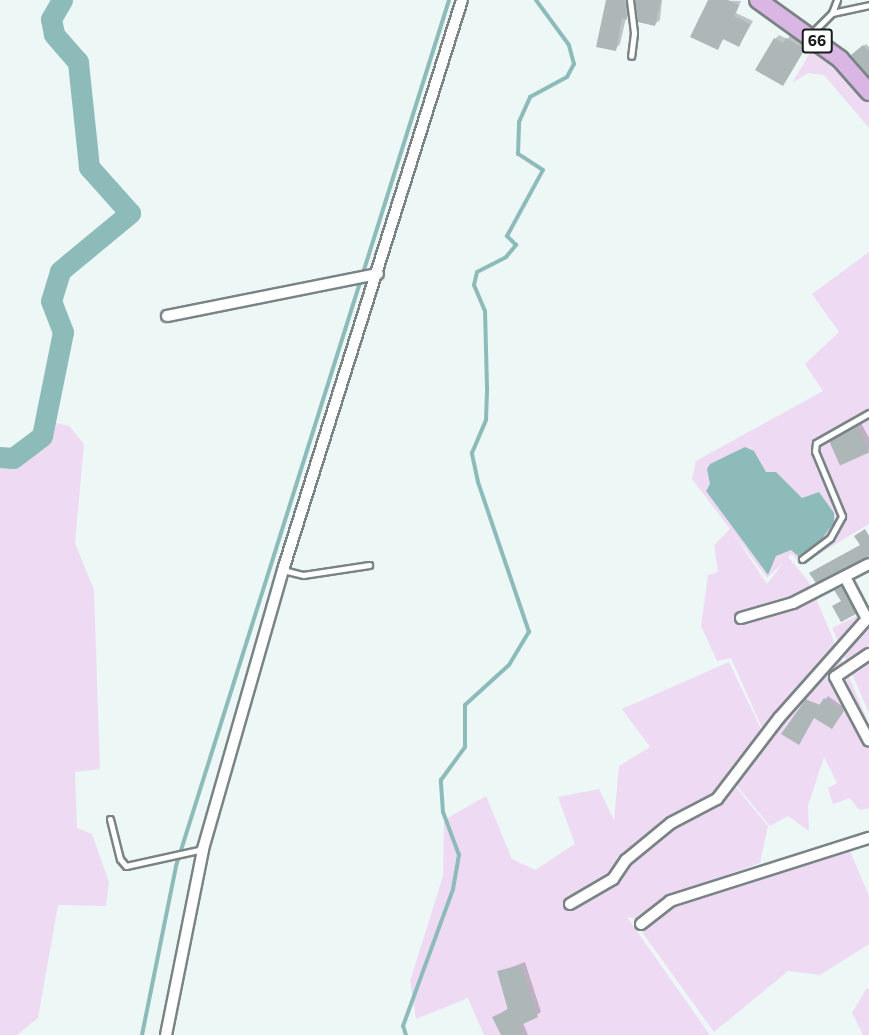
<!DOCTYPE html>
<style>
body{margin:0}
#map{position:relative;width:869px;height:1035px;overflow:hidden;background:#ecf7f6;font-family:Commissioner,sans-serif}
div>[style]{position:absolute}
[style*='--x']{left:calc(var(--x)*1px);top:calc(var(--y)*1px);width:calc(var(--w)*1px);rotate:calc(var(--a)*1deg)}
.green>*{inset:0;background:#eedbf3}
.water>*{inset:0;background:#8dbbba}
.shadow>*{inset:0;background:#0003}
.stream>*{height:4px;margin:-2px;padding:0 2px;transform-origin:2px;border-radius:2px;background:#8dbbba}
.river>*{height:21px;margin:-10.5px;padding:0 10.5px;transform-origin:10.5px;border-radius:10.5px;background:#8dbbba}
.building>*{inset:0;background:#adb7b7;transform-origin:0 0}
.roads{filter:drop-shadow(2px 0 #7a8484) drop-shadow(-2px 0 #7a8484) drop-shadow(0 2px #7a8484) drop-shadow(0 -2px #7a8484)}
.service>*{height:5px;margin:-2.5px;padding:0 2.5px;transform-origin:2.5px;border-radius:2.5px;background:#fff}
.minor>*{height:10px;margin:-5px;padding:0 5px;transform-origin:5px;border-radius:5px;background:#fff}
.primary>*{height:16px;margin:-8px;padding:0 8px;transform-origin:8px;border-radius:8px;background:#d9b6e3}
span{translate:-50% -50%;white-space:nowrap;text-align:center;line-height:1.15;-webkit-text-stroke:4.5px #fff;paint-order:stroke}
.shield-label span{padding:2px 4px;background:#fff;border:2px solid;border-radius:4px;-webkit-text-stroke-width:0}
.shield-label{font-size:15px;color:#191d1c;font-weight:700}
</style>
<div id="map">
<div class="green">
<i style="clip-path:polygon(811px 51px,834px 61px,869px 101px,869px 128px,824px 75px,808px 73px,792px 83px)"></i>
<i style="clip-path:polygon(evenodd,869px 252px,869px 524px,801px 565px,792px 554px,788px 557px,809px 582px,869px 724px,869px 808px,859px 810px,850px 798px,833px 804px,828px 788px,837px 783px,824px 757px,808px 806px,809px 831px,788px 816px,770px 826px,728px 775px,763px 730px,731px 658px,717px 661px,701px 626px,708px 575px,718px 572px,714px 545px,730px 529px,692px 479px,696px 461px,823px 391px,805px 364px,839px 332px,812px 294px,869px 252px,731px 530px,767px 578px,784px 562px,767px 584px,731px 530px)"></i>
<i style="clip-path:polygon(52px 422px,69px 426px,84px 444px,75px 543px,94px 590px,100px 769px,75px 772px,77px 828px,92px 834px,109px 882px,106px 906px,58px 905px,38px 1018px,17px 1035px,0 1035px,0 467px,14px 467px,47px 447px)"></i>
<i style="clip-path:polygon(869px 610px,869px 713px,832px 628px)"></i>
<i style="clip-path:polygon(729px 662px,762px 731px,726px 775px,768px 826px,760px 863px,679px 892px,636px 919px,627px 917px,710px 1035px,484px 1035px,468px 998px,416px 1019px,410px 981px,443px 876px,444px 820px,486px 796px,512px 859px,535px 870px,575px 844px,558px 797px,599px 789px,614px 820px,619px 766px,650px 747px,622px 709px)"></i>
<i style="clip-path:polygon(838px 842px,850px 851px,869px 896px,869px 944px,820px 975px,788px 971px,714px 1032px,634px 921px,776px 859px)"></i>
<i style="clip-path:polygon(866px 989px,869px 989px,869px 1035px,863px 1035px,852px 1013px)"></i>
</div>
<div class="water">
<i style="clip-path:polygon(745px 447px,754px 451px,766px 472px,776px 472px,802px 498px,819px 492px,834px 513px,834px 522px,822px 539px,798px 556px,791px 550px,776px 556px,768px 575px,706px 491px,710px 484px,707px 469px,710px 464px)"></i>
</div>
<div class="shadow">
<i style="clip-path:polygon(607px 0,630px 0,631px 13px,626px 18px,620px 44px,615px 49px)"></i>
<i style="clip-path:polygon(636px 0,662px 0,660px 20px,655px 24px)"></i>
<i style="clip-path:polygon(709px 0,741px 1px,736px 13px,753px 21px,739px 46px,724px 38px,717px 48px)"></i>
<i style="clip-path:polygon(779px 35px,787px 39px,791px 35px,808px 44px,783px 84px,775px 39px)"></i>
<i style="clip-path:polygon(866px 44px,869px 47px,869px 74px,853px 55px)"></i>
<i style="clip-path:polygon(861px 423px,869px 438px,869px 450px,843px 464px,831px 441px)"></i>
<i style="clip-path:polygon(844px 586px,857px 611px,855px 613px,842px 601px,838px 589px)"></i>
<i style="clip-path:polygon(828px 696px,845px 708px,834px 725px,807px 700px,821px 705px)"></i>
<i style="clip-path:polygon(525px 962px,541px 1012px,523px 1023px,528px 1035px,503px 1035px,494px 1017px,509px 1008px,499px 972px)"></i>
</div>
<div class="stream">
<i style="--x:142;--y:1035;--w:172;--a:-78.6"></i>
<i style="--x:176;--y:866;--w:908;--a:-72.5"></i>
<i style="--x:406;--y:1035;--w:9;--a:-108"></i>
<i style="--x:403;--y:1026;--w:146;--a:-69.9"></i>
<i style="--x:453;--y:889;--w:35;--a:-80"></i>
<i style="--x:459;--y:855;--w:46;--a:-110.4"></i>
<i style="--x:443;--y:812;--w:32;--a:-94"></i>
<i style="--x:441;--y:780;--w:41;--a:-54"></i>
<i style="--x:465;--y:747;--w:42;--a:-90"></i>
<i style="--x:465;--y:705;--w:59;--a:-42.3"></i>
<i style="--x:509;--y:665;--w:39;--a:-59"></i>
<i style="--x:529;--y:632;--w:158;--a:-108.8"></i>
<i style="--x:478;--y:482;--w:30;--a:-102"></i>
<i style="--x:472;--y:453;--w:36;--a:-67"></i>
<i style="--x:486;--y:420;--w:33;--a:-88"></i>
<i style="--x:487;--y:387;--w:76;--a:-91.5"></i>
<i style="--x:485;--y:311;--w:28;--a:-113"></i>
<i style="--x:474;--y:285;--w:13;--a:-77"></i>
<i style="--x:477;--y:272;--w:33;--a:-27"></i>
<i style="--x:506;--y:257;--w:16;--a:-50"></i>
<i style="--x:516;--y:245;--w:13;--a:-135"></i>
<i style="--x:507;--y:236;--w:75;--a:-61.4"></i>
<i style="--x:543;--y:170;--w:30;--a:-147"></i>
<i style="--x:518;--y:154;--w:32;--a:-88"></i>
<i style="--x:519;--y:122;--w:27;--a:-66"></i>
<i style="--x:530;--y:97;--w:42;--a:-28.4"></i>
<i style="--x:567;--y:77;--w:15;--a:-62"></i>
<i style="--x:574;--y:64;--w:20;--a:-105"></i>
<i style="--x:569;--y:45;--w:56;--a:-126.3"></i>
</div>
<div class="river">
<i style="--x:0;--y:457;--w:13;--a:4"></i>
<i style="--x:13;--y:458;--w:36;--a:-37"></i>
<i style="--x:42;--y:436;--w:106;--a:-78.6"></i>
<i style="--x:63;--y:332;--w:33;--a:-111"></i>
<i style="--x:51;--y:301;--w:31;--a:-73"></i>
<i style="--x:60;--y:271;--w:91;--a:-39.6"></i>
<i style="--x:130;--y:213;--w:62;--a:-131.7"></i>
<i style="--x:89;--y:167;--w:106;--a:-96"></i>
<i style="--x:78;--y:62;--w:37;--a:-131"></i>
<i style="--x:54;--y:34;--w:15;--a:-101"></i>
<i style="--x:51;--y:19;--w:22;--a:-60"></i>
</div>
<div class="building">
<i style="clip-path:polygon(606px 0,625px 0,627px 20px,622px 18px,616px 51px,596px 47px)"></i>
<i style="clip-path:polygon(635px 0,661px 0,655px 26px,638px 22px)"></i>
<i style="clip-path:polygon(708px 0,728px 0,739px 5px,734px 16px,750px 24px,739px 47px,723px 39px,718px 50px,690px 37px)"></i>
<i style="clip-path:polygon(774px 38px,783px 43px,786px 38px,805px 49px,783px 86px,755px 70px)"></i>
<i style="clip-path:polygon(863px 45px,869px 51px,869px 76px,851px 55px)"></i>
<i style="left:857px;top:425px;width:30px;height:32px;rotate:66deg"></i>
<i style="clip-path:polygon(865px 529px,869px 536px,869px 557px,816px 583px,809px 573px,860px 545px,854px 536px)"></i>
<i style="clip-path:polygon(842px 587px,856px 614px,841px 622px,832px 606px,841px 601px,834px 590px)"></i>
<i style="clip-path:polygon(824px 698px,844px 711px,832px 729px,814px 718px,799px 745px,781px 734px,806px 699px,818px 707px)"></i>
<i style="clip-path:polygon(521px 965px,538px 1017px,519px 1026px,523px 1035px,501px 1035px,492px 1017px,508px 1010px,497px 971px)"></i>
</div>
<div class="roads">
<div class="service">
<i style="--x:630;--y:0;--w:33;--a:83"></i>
<i style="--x:634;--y:33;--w:23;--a:97"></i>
<i style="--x:832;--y:13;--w:38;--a:-12"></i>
<i style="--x:811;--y:34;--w:30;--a:-45"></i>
<i style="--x:832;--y:13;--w:14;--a:-69"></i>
<i style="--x:802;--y:559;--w:35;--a:-37"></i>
<i style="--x:830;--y:538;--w:25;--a:-61"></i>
<i style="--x:842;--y:516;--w:70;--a:-112.6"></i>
<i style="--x:815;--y:451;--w:8;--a:-83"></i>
<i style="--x:816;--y:443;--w:61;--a:-29.5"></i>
<i style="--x:283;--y:570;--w:21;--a:14"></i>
<i style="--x:303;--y:575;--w:67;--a:-8.6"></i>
<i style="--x:110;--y:819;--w:41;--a:76"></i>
<i style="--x:120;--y:859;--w:9;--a:49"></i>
<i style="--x:126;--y:866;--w:79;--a:-12.4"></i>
</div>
<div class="minor">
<i style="--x:167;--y:316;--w:215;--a:-11.3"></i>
<i style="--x:741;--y:618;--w:54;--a:-16.1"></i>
<i style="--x:793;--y:603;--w:85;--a:-27.2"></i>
<i style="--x:869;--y:654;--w:41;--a:145.9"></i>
<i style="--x:835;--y:677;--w:72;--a:62"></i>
<i style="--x:570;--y:904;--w:50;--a:-30.2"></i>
<i style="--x:613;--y:879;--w:23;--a:-56"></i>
<i style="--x:626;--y:860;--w:58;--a:-39.4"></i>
<i style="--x:671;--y:823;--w:52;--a:-27.6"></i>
<i style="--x:717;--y:799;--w:102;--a:-52.6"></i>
<i style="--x:779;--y:718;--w:132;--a:-48.4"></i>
<i style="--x:867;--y:619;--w:47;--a:-117.6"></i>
<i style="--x:641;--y:924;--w:37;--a:-38"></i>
<i style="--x:670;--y:901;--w:209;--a:-17.6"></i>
<i style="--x:166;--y:1035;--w:190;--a:-78.7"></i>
<i style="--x:203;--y:849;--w:290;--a:-74"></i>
<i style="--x:283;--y:570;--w:597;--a:-72.57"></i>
</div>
<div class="primary">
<i style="--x:758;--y:0;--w:101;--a:35.7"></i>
<i style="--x:840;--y:59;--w:44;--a:48.7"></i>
</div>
</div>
<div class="shield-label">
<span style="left:817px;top:41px">66</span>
</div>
</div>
